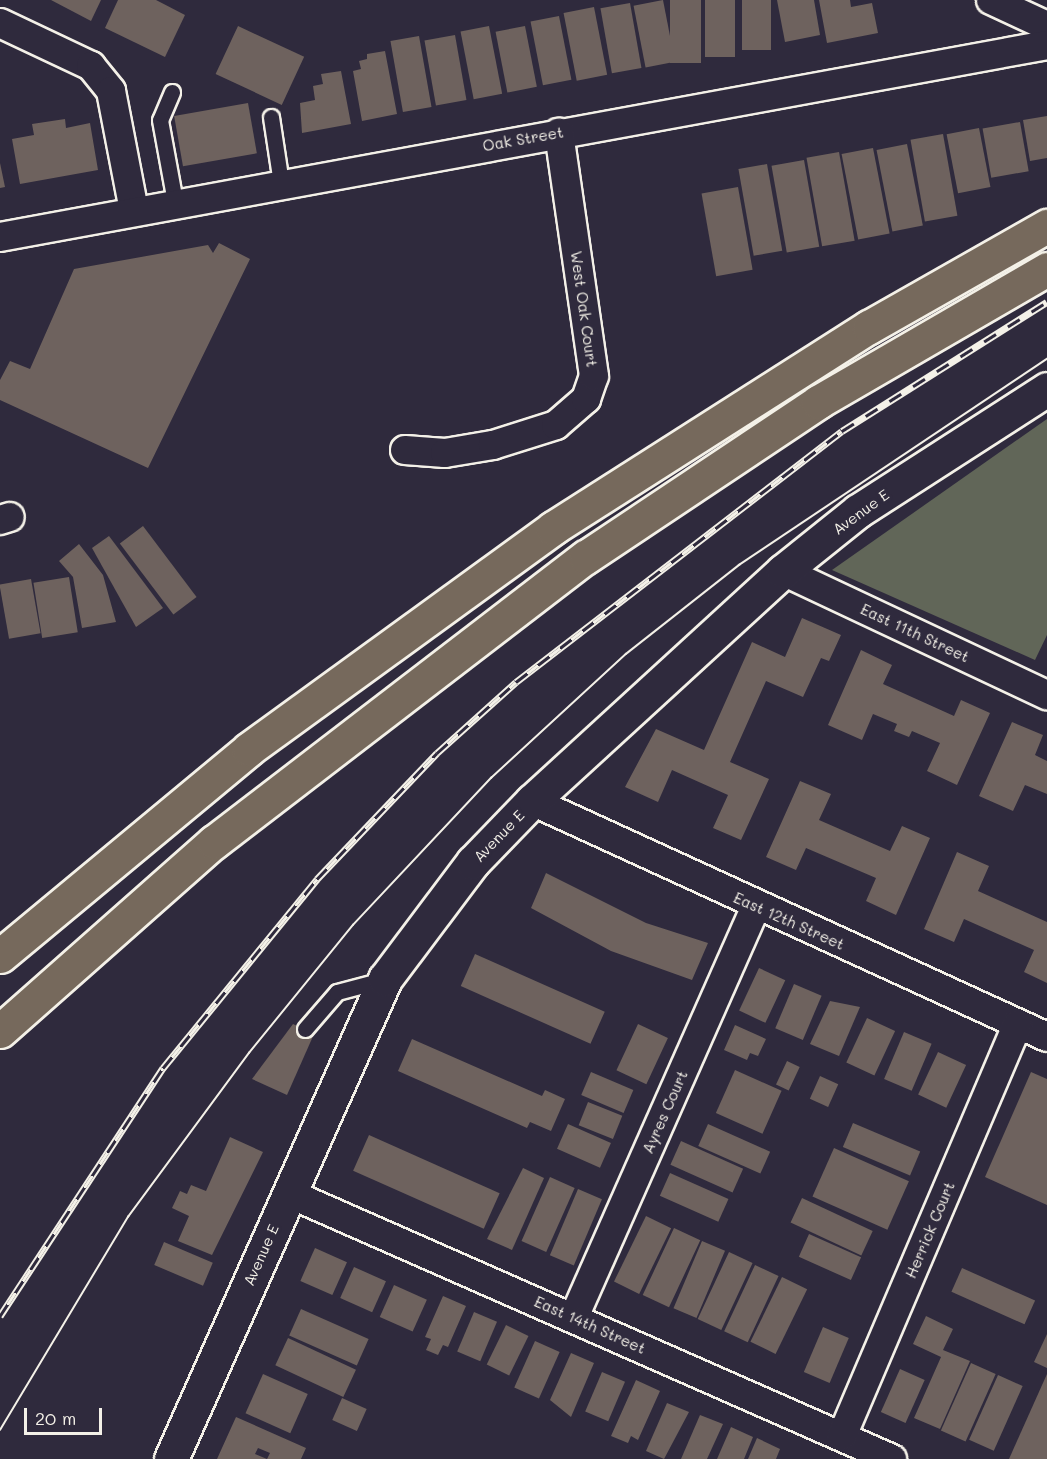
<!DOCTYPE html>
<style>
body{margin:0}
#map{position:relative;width:1047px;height:1459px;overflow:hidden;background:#2f2a3d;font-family:Mali,sans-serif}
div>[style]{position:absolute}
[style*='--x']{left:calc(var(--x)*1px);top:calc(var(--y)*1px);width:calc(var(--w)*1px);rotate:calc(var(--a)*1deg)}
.green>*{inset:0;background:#616658}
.building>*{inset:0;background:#6e625e;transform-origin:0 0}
.roads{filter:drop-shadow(2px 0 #f4f1e8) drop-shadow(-2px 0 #f4f1e8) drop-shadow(0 2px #f4f1e8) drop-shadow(0 -2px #f4f1e8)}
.service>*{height:15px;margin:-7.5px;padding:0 7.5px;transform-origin:7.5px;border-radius:7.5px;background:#2f2a3d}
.minor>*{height:28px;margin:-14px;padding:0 14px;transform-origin:14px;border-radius:14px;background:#2f2a3d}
.secondary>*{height:33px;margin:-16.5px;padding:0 16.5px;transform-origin:16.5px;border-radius:16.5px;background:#2f2a3d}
.motorway>*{height:33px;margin:-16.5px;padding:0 16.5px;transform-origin:16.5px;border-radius:16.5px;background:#76695c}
.tram>*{height:1.5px;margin:-0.75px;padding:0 0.75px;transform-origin:0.75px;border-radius:0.75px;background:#f4f1e8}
.rail>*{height:7px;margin-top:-3.5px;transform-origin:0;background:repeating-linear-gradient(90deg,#2f2a3d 0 14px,#f4f1e8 0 28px);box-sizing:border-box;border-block:2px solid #f4f1e8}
span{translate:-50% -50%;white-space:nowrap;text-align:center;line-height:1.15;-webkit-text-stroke:6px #2f2a3d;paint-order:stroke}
.street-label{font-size:15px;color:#f4f1e8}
.scale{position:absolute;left:24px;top:1408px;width:78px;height:27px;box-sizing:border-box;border:3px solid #f4f1e8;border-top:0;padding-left:8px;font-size:18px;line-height:21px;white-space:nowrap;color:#f4f1e8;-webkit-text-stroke:4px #2f2a3d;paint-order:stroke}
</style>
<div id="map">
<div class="green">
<i style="clip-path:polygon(1047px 419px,1047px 635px,1035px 660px,832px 570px)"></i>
</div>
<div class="building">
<i style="clip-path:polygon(51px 0,101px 0,91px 21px)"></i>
<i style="clip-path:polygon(118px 0,156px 0,185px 15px,165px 57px,105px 28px)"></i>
<i style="left:663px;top:0;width:63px;height:30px;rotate:79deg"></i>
<i style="left:670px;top:0;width:31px;height:63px"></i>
<i style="left:705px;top:0;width:30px;height:57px"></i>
<i style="left:742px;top:0;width:29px;height:50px"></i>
<i style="clip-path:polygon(777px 0,814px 0,820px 35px,785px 42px)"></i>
<i style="clip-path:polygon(819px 0,850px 0,851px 7px,872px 3px,878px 33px,827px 43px)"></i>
<i style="left:630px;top:3px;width:66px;height:30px;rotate:80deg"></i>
<i style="left:594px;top:7px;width:69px;height:31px;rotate:79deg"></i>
<i style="left:559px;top:16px;width:65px;height:29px;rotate:79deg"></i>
<i style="left:238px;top:26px;width:73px;height:53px;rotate:25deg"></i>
<i style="left:489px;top:26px;width:69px;height:29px;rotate:79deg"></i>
<i style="left:525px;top:26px;width:62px;height:30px;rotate:79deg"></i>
<i style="left:455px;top:35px;width:66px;height:31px;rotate:80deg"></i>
<i style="left:419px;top:36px;width:72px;height:29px;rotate:80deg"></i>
<i style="clip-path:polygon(385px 51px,397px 114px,362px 121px,353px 71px,361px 69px,359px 61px,367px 59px,367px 54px)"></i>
<i style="clip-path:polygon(341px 71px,351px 124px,302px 133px,300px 103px,315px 100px,313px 86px,323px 84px,321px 74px)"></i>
<i style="left:248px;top:103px;width:51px;height:75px;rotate:80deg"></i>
<i style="clip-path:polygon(1047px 116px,1047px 158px,1030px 161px,1023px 120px)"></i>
<i style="clip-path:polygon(65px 119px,66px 128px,90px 123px,98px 170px,20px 184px,12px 139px,34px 135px,32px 124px)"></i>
<i style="left:1020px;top:122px;width:50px;height:38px;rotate:80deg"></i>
<i style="left:979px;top:128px;width:60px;height:33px;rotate:79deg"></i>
<i style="left:943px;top:134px;width:83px;height:33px;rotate:80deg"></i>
<i style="left:907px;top:144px;width:83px;height:31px;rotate:79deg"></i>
<i style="left:873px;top:148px;width:87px;height:32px;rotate:79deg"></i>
<i style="left:839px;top:152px;width:90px;height:33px;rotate:80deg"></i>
<i style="left:804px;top:160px;width:88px;height:33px;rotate:80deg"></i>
<i style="clip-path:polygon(0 163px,5px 187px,0 188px)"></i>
<i style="left:767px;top:164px;width:88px;height:29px;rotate:80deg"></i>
<i style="left:738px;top:187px;width:84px;height:37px;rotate:80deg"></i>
<i style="clip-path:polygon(219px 243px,250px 259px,148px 468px,0 400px,0 380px,10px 361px,30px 369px,74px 269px,208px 245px,213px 253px)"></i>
<i style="left:143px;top:526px;width:89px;height:29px;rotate:53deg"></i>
<i style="clip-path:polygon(109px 536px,163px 608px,136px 627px,92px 548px)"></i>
<i style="clip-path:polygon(79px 544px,103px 575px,116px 622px,82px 628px,73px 577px,59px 561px)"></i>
<i style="left:69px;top:577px;width:56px;height:36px;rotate:81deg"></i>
<i style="left:31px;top:579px;width:55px;height:32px;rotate:80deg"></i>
<i style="clip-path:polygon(802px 618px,841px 635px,829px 661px,821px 658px,803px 697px,766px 681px,730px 762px,769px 779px,741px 840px,713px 828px,728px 795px,672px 770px,658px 802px,625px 787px,656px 729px,704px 750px,752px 642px,785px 657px)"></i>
<i style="clip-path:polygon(861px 650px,892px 665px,883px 684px,954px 716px,961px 700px,990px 713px,957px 785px,927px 771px,940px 743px,912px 731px,909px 737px,894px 731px,897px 724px,873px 714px,862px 740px,828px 725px)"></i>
<i style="clip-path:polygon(1012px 722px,1043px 735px,1035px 755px,1047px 761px,1047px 794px,1025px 785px,1013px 811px,979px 796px)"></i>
<i style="clip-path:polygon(800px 781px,831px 794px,819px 820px,890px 851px,902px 826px,930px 838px,896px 915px,866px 901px,876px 878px,806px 848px,796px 870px,766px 857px)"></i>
<i style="clip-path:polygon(957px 852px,989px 866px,978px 891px,1047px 922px,1047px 983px,1024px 972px,1034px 950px,964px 919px,954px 942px,924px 929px)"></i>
<i style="clip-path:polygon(546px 873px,646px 923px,708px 943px,692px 980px,611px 951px,531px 908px)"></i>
<i style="left:475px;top:954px;width:142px;height:35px;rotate:24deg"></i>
<i style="left:759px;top:968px;width:29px;height:47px;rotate:25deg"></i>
<i style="left:794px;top:984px;width:30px;height:48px;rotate:23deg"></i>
<i style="clip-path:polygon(830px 1001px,860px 1007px,839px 1056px,810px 1044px)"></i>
<i style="left:867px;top:1018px;width:31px;height:49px;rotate:25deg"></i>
<i style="clip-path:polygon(293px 1024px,314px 1034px,287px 1095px,252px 1079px)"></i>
<i style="left:638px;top:1024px;width:33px;height:51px;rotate:25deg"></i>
<i style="clip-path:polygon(735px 1025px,766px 1039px,758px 1056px,750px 1053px,747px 1060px,724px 1050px)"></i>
<i style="left:904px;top:1032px;width:30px;height:51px;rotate:23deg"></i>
<i style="clip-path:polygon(412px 1039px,542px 1096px,545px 1090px,565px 1099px,551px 1131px,530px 1122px,527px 1128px,398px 1071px)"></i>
<i style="left:938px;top:1052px;width:31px;height:47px;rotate:25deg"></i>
<i style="left:787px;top:1061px;width:14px;height:26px;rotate:25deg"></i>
<i style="left:735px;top:1070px;width:51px;height:47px;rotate:24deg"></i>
<i style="left:591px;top:1072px;width:46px;height:25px;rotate:23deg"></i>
<i style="clip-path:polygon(1031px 1072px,1047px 1079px,1047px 1205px,985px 1177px)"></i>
<i style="left:820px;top:1076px;width:20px;height:25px;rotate:24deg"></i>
<i style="left:588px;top:1102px;width:37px;height:25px;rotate:22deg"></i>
<i style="left:853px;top:1123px;width:73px;height:26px;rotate:23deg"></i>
<i style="left:568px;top:1124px;width:47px;height:27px;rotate:24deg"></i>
<i style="left:708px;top:1124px;width:68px;height:24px;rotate:24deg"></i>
<i style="left:369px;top:1135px;width:143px;height:39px;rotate:24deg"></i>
<i style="clip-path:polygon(230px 1137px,263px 1152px,212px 1255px,178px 1241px,189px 1216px,172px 1208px,180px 1191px,187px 1194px,191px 1185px,206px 1191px)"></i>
<i style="left:681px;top:1141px;width:68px;height:26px;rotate:24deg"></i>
<i style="left:834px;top:1148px;width:82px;height:53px;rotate:24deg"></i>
<i style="clip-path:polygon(523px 1168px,544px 1178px,512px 1250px,487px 1239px)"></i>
<i style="left:670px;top:1173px;width:64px;height:25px;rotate:24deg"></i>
<i style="left:550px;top:1177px;width:27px;height:70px;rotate:24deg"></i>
<i style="left:578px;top:1189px;width:26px;height:72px;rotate:23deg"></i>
<i style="left:802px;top:1198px;width:78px;height:27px;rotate:25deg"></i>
<i style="left:646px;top:1216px;width:28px;height:73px;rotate:26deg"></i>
<i style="left:674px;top:1228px;width:29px;height:74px;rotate:25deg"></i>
<i style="left:809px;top:1234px;width:57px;height:25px;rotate:24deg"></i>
<i style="left:702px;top:1241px;width:25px;height:73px;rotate:23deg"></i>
<i style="left:164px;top:1242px;width:53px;height:25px;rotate:23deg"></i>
<i style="left:315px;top:1248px;width:35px;height:36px;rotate:24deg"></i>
<i style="left:729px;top:1252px;width:26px;height:74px;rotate:25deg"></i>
<i style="left:755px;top:1265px;width:26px;height:73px;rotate:25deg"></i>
<i style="left:354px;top:1267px;width:35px;height:34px;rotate:24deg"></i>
<i style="left:962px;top:1268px;width:80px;height:26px;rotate:24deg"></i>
<i style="left:782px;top:1277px;width:28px;height:72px;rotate:26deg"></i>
<i style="left:394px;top:1285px;width:36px;height:35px;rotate:24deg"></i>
<i style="clip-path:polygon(443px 1296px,466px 1306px,448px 1347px,443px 1345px,438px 1355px,426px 1350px,431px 1339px,425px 1337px)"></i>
<i style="left:301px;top:1309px;width:74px;height:29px;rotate:24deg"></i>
<i style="left:474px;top:1312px;width:25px;height:43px;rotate:23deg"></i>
<i style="clip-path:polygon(926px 1316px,953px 1329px,943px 1350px,970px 1361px,940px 1429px,914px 1418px,941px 1357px,913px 1344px)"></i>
<i style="left:506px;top:1325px;width:25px;height:44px;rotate:26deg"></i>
<i style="left:823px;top:1327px;width:28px;height:49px;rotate:23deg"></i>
<i style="clip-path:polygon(1047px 1334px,1047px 1368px,1034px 1362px)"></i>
<i style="left:288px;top:1338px;width:75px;height:30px;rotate:25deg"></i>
<i style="left:535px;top:1341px;width:27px;height:51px;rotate:24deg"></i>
<i style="clip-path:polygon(571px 1353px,594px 1363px,571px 1417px,550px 1400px)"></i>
<i style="left:971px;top:1363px;width:27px;height:74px;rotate:24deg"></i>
<i style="left:900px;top:1369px;width:27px;height:47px;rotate:24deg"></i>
<i style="left:602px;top:1372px;width:25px;height:43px;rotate:23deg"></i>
<i style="left:263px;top:1374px;width:49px;height:43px;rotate:24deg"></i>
<i style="clip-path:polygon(1047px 1374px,1047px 1459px,1009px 1459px)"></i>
<i style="left:998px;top:1375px;width:27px;height:71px;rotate:24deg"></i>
<i style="clip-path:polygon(636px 1380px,660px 1391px,638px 1440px,631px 1436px,628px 1443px,611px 1436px)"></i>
<i style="left:342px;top:1398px;width:27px;height:24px;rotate:24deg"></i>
<i style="clip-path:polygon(667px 1403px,689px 1412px,664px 1459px,646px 1451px)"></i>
<i style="clip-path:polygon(700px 1415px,723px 1424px,707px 1459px,681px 1459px)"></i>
<i style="clip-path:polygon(236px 1417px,306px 1448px,301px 1459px,267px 1459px,270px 1453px,258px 1448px,255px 1454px,267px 1459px,217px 1459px)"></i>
<i style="clip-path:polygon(731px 1427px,753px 1437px,744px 1459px,717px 1459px)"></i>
<i style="clip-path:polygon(757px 1438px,780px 1449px,776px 1459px,748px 1459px)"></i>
</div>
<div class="roads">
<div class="service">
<i style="--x:172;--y:92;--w:30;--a:113"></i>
<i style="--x:160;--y:120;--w:83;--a:79.6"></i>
<i style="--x:271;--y:117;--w:67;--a:81.4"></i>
<i style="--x:305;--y:1029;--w:49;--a:-49.1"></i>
<i style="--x:337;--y:992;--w:47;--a:-14.9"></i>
</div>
<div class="minor">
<i style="--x:991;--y:0;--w:62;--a:24.9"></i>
<i style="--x:0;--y:23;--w:101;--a:25.3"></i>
<i style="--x:91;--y:66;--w:32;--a:51"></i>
<i style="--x:111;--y:91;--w:121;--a:79.1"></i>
<i style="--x:0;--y:237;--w:1064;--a:-10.39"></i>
<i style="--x:405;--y:450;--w:40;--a:4.3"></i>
<i style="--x:445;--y:453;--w:49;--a:-9.5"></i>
<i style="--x:493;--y:445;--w:66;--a:-17.6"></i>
<i style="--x:556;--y:425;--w:40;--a:-41"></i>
<i style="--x:586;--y:399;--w:24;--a:-71"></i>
<i style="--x:594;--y:376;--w:246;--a:-98.2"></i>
<i style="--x:0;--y:520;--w:10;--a:-17"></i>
<i style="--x:783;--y:571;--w:292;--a:25.2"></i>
<i style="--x:532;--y:801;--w:566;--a:24.62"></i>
<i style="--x:288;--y:1193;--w:660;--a:23.77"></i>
<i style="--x:574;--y:1317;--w:449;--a:-66.1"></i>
<i style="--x:842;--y:1436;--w:448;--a:-66.9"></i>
</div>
<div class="secondary">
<i style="--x:171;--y:1459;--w:526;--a:-65.97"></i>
<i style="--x:385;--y:979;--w:146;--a:-53.1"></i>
<i style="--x:473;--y:862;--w:85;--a:-46"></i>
<i style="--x:532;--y:801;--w:340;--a:-42.5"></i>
<i style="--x:783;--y:571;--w:96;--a:-38.7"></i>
<i style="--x:858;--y:511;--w:225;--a:-32.8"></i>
</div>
<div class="motorway">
<i style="--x:0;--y:956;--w:324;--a:-39.7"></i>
<i style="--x:249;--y:749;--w:376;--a:-36"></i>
<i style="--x:553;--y:528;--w:375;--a:-32.5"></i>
<i style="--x:869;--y:327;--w:205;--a:-29.6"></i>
<i style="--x:0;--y:1031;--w:286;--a:-41.5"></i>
<i style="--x:214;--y:842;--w:469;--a:-37.5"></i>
<i style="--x:586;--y:557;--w:279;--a:-33.7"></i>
<i style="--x:818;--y:402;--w:265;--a:-30.1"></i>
</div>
</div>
<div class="tram">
<i style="--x:0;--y:1430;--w:249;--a:-59"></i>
<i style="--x:128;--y:1217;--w:204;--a:-53.6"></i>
<i style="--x:249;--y:1053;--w:165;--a:-50.9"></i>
<i style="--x:353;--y:925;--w:202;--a:-46.8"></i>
<i style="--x:491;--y:778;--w:183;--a:-42.6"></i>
<i style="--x:626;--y:654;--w:144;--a:-38.2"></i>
<i style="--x:739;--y:565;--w:371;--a:-33.8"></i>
</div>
<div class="rail">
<i style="--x:0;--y:1316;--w:297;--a:-56.7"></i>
<i style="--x:163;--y:1068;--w:244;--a:-50.8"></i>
<i style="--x:317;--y:879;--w:174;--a:-46.4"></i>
<i style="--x:437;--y:753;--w:106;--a:-41.9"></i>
<i style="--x:516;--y:682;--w:411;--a:-37.6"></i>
<i style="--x:842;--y:431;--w:242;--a:-32.2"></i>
</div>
<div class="street-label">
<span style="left:523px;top:139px;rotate:-10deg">Oak Street</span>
<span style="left:584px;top:309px;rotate:82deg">West Oak Court</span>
<span style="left:861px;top:512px;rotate:-36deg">Avenue E</span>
<span style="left:915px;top:633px;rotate:25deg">East 11th Street</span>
<span style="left:499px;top:836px;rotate:-46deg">Avenue E</span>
<span style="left:789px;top:921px;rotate:24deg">East 12th Street</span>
<span style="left:665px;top:1112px;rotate:-66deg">Ayres Court</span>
<span style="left:930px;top:1230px;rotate:-67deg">Herrick Court</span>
<span style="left:261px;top:1255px;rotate:-66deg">Avenue E</span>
<span style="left:590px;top:1325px;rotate:24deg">East 14th Street</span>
</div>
<div class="scale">20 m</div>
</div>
